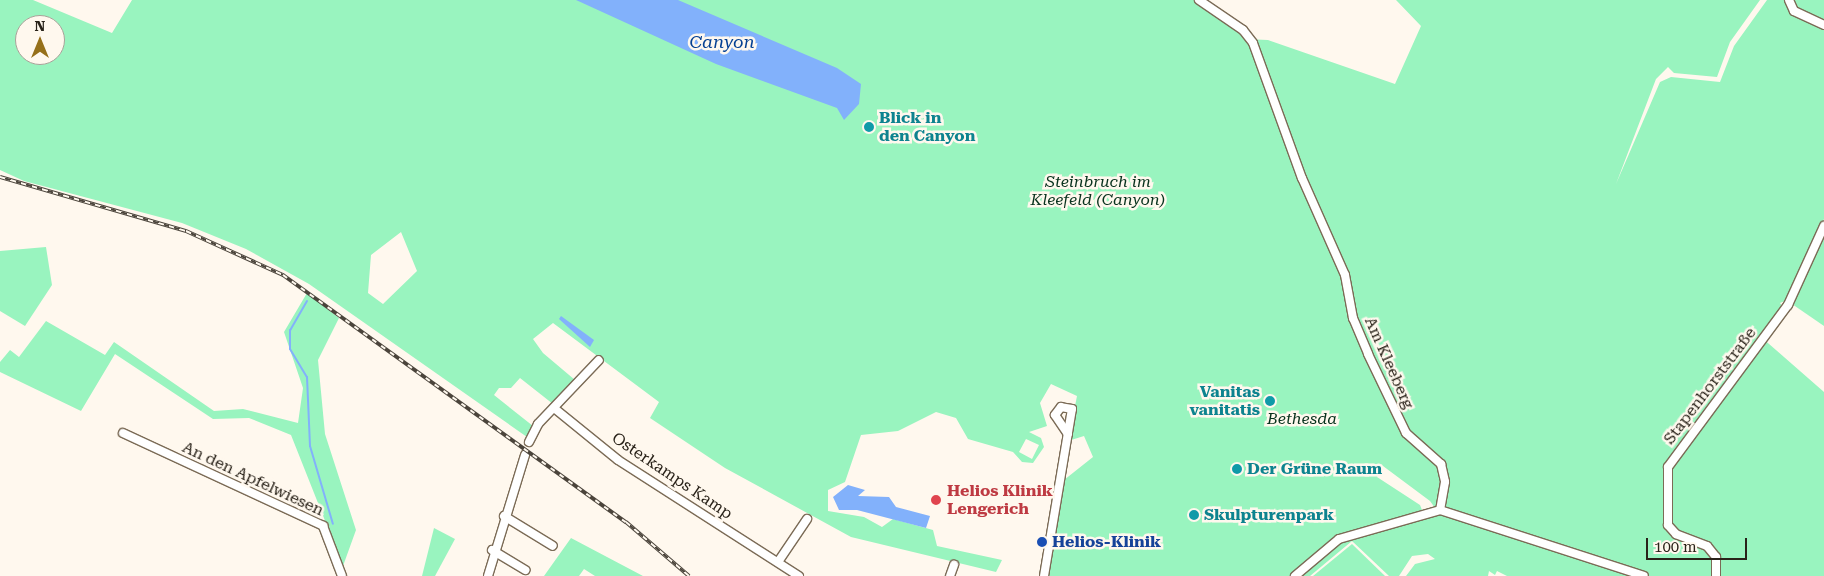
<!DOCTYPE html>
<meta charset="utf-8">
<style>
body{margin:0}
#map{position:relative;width:1824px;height:576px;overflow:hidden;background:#fff8ee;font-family:"Roboto Serif",serif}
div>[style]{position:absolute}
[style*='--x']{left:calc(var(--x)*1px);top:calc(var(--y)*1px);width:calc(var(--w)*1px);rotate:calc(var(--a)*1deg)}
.green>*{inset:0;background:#99f4bf}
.water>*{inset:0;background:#82b1fb}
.stream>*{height:2px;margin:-1px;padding:0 1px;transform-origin:1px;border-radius:1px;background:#82b1fb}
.roads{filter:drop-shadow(1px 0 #7b6b56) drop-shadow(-1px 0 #7b6b56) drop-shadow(0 1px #7b6b56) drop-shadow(0 -1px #7b6b56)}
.minor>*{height:8px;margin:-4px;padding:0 4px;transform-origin:4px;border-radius:4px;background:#fff}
.rail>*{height:4px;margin-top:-2px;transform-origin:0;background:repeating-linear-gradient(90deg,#fff8ee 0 5.5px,#4b443b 0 11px);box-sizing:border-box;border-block:1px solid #4b443b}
.dots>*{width:14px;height:14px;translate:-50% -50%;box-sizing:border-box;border:2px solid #fff8ee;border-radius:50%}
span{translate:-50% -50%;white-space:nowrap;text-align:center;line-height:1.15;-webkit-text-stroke:5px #fff8ee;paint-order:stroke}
.culture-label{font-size:16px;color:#0d838f;font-weight:700}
.left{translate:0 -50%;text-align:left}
.right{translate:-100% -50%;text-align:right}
.park-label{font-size:16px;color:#08321d;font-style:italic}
.street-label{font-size:16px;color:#292219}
.health-label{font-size:16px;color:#be3a42;font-weight:700}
.transit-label{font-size:16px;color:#164399;font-weight:700}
.water-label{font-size:18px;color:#054093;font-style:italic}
.north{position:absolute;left:15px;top:15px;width:50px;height:50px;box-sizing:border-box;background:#fff8ee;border:1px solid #a9a299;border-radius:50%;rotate:0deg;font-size:14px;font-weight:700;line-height:20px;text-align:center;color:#292219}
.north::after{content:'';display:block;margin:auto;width:18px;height:22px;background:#96701a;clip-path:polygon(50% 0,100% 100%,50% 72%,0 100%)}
.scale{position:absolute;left:1646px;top:538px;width:101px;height:22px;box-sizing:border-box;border:2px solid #292219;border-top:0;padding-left:6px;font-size:15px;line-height:18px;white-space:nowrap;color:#292219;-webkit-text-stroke:4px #fff8ee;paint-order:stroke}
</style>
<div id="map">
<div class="green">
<i style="clip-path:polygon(evenodd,0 0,33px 0,112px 33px,132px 0,1194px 0,1242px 32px,1244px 39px,1268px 40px,1395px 84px,1421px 26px,1396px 0,1760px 0,1730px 42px,1717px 77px,1674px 73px,1668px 67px,1656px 79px,1616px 184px,1660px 82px,1671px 77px,1720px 82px,1734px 46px,1767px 0,1786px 0,1793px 14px,1824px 26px,1824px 219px,1787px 300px,1780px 303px,1783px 307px,1761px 337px,1824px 392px,1824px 576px,1507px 576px,1497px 571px,1495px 575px,1489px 571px,1488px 576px,1406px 576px,1415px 564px,1435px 559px,1428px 554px,1412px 556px,1399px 576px,1389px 576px,1352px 541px,1310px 576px,1048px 576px,1064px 480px,1093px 457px,1084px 436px,1068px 441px,1077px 396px,1051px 384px,1040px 403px,1047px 426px,1029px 432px,1041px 438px,1044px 447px,1033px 463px,1022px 462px,1013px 452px,968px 439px,956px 418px,936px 412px,898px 431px,861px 435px,845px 482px,828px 490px,828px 511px,864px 517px,882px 527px,893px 519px,933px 530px,937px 546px,1002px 560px,996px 572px,851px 537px,725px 468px,650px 418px,659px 402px,553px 323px,533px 339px,543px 353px,575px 380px,553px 404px,520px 378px,511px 388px,499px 388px,494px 395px,533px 426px,527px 437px,309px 284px,246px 249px,182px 223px,24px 181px,0 170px,0 0,25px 25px,55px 25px,55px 55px,25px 55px,25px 25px,0 0,401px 232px,417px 271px,383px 304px,368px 293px,371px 255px,401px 232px,0 0,1026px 439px,1039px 445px,1032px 459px,1019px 452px,1026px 439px,0 0,1383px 466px,1430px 501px,1438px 512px,1424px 515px,1420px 505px,1377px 477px,1383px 466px)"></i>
<i style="clip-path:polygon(1792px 0,1824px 0,1824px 21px,1798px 10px)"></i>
<i style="clip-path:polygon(1824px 234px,1824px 326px,1792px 304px)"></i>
<i style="clip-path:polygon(46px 247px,52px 285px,25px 326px,0 311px,0 251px)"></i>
<i style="clip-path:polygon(307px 293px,339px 318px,318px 360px,325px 434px,356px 530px,343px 566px,291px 435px,249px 418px,213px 419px,115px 354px,81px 411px,0 372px,0 362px,10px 350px,19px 357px,46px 321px,105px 355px,114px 342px,214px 411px,243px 409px,298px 423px,303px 388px,284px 332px)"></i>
<i style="clip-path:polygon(434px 528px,455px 539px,435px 576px,422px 576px)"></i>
<i style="clip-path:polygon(571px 538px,643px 576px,595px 576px,584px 569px,579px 576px,544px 576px)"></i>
<i style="clip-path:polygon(1352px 544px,1385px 576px,1313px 576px)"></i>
</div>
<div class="water">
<i style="clip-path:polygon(576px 0,678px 0,837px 68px,861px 84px,859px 104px,844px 120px,837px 108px,716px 64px)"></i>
<i style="clip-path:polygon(561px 316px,594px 340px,590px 347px,559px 319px)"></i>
<i style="clip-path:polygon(848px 485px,865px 490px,858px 496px,889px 497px,896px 507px,930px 516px,926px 528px,857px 510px,839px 510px,833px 497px)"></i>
</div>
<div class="stream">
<i style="--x:307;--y:301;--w:34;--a:120"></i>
<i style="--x:290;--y:330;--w:19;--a:90"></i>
<i style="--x:290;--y:349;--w:33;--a:59"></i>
<i style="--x:307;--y:377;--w:69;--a:87.5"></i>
<i style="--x:310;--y:446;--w:81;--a:73.6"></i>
</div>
<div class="roads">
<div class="minor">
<i style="--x:1199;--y:0;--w:53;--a:34.3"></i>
<i style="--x:1243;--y:30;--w:16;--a:52"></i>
<i style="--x:1253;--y:43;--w:144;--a:70.1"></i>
<i style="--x:1302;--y:178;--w:106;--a:66.1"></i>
<i style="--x:1345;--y:275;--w:44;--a:79.5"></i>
<i style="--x:1353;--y:318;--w:39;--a:67"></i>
<i style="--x:1368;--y:354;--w:88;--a:64.3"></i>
<i style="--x:1406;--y:433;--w:47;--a:41.5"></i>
<i style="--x:1441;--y:464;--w:18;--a:77"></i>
<i style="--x:1445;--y:482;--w:28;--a:100"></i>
<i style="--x:1789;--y:0;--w:12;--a:66"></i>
<i style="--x:1794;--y:11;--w:33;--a:25"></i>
<i style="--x:554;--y:408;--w:82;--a:39.1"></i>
<i style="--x:618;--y:460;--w:215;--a:32.7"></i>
<i style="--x:123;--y:433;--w:221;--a:24.9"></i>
<i style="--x:323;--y:526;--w:53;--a:69.2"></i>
<i style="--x:529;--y:442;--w:20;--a:-63"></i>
<i style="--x:538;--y:424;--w:88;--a:-46.4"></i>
<i style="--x:504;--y:516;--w:57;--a:31.5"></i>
<i style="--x:492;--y:550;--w:39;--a:31"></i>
<i style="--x:778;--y:562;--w:52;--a:-56"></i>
<i style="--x:488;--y:576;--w:127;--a:-73"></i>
<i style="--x:950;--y:576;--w:12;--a:-70"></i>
<i style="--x:1044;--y:576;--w:169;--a:-80.5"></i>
<i style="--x:1072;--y:409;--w:11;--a:-170"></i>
<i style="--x:1061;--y:407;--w:10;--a:127"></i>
<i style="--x:1055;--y:415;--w:23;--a:56"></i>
<i style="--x:1295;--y:576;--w:57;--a:-40.1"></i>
<i style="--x:1339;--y:539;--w:105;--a:-16"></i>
<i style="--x:1440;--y:510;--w:214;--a:17.9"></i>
<i style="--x:1716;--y:576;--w:19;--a:-90"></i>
<i style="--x:1716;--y:557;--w:14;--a:-129"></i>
<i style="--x:1707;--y:546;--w:33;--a:-159"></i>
<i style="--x:1676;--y:534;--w:12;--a:-132"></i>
<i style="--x:1668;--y:525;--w:58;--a:-90"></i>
<i style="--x:1668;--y:467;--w:202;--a:-53.5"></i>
<i style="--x:1788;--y:305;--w:87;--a:-65.5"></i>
</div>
</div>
<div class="rail">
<i style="--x:0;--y:177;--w:194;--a:16.2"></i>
<i style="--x:186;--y:231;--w:107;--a:24.4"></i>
<i style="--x:283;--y:275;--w:423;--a:35.8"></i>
<i style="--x:626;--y:522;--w:83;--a:40.6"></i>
</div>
<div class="dots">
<i style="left:869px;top:127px;background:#0f9aa8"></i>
<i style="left:1270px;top:401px;background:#0f9aa8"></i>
<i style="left:1237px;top:469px;background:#0f9aa8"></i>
<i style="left:936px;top:500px;background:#e0444e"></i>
<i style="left:1194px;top:515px;background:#0f9aa8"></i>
<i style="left:1042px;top:542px;background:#1a4fb4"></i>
</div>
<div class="culture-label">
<span class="left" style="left:879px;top:127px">Blick in<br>den Canyon</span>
<span class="right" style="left:1260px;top:401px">Vanitas<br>vanitatis</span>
<span class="left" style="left:1247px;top:469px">Der Grüne Raum</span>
<span class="left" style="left:1204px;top:515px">Skulpturenpark</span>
</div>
<div class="park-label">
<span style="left:1098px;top:191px">Steinbruch im<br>Kleefeld (Canyon)</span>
<span style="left:1302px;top:419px">Bethesda</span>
</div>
<div class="street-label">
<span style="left:1389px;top:363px;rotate:66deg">Am Kleeberg</span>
<span style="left:1710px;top:386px;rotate:-53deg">Stapenhorststraße</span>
<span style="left:672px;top:476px;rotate:34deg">Osterkamps Kamp</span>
<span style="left:253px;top:479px;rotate:25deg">An den Apfelwiesen</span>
</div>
<div class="health-label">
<span class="left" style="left:947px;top:500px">Helios Klinik<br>Lengerich</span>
</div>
<div class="transit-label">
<span class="left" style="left:1052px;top:542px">Helios-Klinik</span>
</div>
<div class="water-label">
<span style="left:722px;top:42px">Canyon</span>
</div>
<div class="north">N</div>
<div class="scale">100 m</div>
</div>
